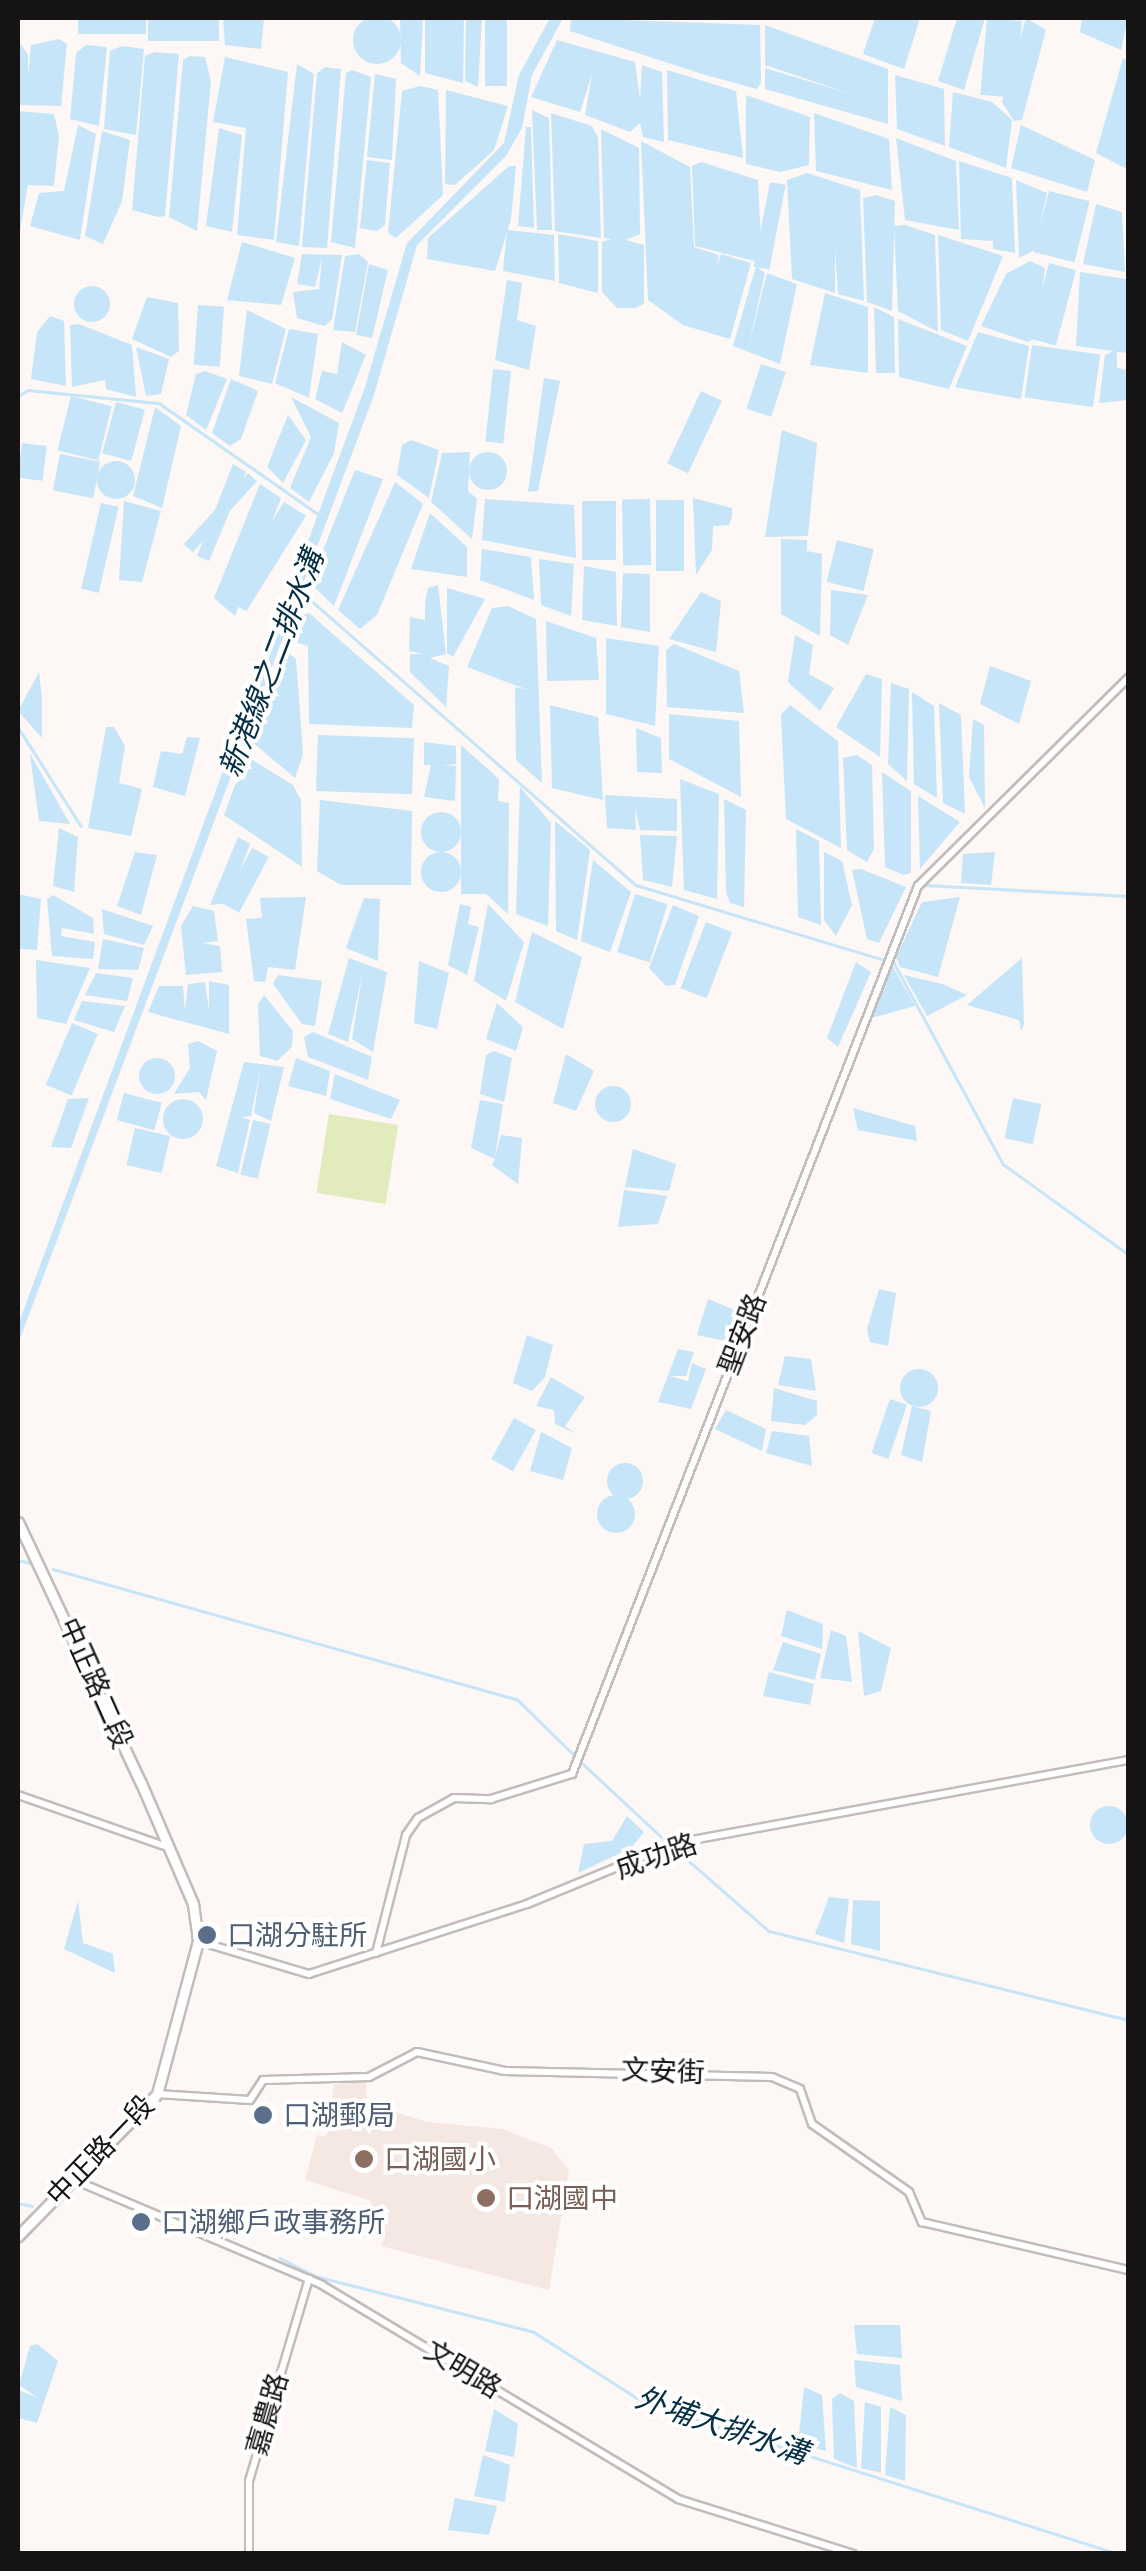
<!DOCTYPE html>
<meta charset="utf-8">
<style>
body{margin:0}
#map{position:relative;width:1146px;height:2571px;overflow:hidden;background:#fdf7f5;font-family:"PT Sans Narrow","Noto Sans TC",sans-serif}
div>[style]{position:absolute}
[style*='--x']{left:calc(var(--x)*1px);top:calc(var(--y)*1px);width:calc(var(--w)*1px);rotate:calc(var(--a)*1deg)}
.built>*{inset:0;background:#f5e8e2}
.green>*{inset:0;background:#e2ebbc;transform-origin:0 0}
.water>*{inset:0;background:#c6e5f9;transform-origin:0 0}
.round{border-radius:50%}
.stream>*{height:2.5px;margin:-1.25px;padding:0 1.25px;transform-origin:1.25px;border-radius:1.25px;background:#c6e5f9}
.roads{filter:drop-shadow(2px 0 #c2bcba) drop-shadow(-2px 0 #c2bcba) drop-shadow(0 2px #c2bcba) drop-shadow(0 -2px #c2bcba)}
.minor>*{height:6px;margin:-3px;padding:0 3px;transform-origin:3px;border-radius:3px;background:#fff}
.major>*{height:9px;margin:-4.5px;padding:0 4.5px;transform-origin:4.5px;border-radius:4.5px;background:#fff}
.dots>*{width:28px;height:28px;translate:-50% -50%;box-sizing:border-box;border:5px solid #fff;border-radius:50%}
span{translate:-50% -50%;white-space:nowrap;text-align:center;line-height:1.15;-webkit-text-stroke:8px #fff;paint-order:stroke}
.street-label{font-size:28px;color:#151313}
.service-label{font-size:28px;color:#4e5e75}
.left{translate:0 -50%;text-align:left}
.education-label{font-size:28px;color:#785e54}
.water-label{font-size:30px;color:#032e45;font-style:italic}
.frame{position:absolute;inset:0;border:20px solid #151313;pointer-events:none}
</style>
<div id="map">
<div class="built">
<i style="clip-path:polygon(366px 2081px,367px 2103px,427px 2122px,502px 2129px,551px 2148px,569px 2170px,549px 2290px,381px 2246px,385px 2236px,362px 2237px,371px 2201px,305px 2180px,317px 2135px,326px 2137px,334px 2084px)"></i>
</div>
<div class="green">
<i style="left:329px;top:1114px;width:70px;height:80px;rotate:9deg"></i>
</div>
<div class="water">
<i class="round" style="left:353px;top:16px;width:48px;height:48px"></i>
<i style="left:78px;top:18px;width:68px;height:16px"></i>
<i style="left:148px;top:18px;width:71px;height:23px"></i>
<i style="clip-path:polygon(223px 18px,264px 18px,261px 49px,225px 45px)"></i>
<i style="clip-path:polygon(400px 18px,423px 18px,420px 76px,401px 63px)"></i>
<i style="clip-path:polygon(425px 18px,464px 18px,463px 83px,425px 73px)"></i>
<i style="clip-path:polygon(466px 18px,482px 18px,478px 87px,465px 81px)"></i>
<i style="left:485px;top:18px;width:22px;height:68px"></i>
<i style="clip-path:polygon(550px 18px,563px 18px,532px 75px,522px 128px,506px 156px,417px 245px,374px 395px,18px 1344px,18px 1325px,364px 390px,407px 243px,504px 143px,519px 75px)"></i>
<i style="clip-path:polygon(571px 18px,760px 25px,761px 83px,757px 89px,702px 74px,570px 31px)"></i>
<i style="clip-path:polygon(875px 18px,920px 18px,904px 69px,863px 54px)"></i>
<i style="clip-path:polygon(957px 18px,985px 18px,964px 90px,938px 81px)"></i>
<i style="left:987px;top:18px;width:35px;height:77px;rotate:5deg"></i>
<i style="clip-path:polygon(1026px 18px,1046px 30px,1022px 120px,1014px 121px,1002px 102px)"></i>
<i style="clip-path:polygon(1082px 18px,1128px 18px,1121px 50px,1080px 32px)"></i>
<i style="clip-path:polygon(765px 25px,888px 69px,888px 124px,765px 89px,765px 68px,851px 94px,765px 65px)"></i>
<i style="clip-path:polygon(59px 39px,67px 44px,61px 106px,18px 105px,18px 40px,28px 55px,28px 76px,31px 45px)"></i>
<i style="clip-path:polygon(557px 40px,635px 62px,640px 100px,642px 65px,662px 72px,664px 142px,643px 137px,640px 123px,630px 132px,585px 115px,592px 74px,580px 112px,531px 97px)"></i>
<i style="clip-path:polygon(86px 45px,107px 47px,99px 126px,70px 119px,76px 53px)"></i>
<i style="clip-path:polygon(122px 46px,144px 49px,136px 135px,104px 129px,110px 51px)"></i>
<i style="clip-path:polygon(155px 52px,179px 54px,165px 216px,158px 217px,132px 210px,145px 56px)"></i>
<i style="clip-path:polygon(190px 56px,205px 57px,211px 81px,197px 231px,169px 217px,183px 60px)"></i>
<i style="clip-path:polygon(225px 57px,288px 72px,274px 240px,237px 235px,246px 128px,213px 122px)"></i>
<i style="clip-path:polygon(1123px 58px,1128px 62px,1127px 169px,1096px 153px)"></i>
<i style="clip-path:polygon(297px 64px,314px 74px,299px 246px,276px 242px)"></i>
<i style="clip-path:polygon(325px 67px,341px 69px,327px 248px,302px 247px,317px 73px)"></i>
<i style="clip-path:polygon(352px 70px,371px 77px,355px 248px,331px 242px,346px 73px)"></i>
<i style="clip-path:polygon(667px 70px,736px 91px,743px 158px,668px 140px)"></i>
<i style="clip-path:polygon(375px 74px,396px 79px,392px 160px,367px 157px)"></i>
<i style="clip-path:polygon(895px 75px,944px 89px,945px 146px,897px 129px)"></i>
<i style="clip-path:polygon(420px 86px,438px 90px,443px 195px,396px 238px,388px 233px,402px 91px)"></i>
<i style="clip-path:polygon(446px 90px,508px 106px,494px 150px,455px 185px,445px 184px)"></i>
<i style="clip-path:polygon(953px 92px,992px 102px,1012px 120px,1006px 168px,949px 147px)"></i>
<i style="clip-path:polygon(746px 95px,810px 117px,809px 165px,781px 172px,746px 164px)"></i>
<i style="clip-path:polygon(532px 110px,549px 118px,552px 230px,537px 230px)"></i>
<i style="clip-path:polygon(18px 111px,54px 114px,59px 136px,54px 186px,28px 185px,18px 242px)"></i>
<i style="clip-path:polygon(551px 113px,592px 126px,598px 138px,601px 238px,555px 231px)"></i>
<i style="clip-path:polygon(814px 113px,889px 139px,892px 190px,816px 171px)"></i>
<i style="clip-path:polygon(78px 125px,96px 134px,80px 240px,30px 226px,39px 193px,64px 191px)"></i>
<i style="clip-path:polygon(1021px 125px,1095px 160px,1087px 192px,1011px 168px)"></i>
<i style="clip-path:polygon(526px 127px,531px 127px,534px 228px,518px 226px)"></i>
<i style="clip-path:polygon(219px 128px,242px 135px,232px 232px,206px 226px)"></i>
<i style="clip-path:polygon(601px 129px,639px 148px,640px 234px,626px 240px,644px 245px,644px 304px,635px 308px,617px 308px,602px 292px,602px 242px,612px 239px,604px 238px)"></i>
<i style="clip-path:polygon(102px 131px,130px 140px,122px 201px,103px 244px,85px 236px)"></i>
<i style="clip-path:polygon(896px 138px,956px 161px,959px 230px,905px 220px)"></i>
<i style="clip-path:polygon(641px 141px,690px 167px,694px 247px,719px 255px,716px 269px,721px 254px,751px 263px,730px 339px,683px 325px,648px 300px)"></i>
<i style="clip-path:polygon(367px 160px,390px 163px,385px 225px,377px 231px,360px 228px)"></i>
<i style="clip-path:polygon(959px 161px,1012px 178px,1015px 253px,993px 249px,993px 241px,961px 239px)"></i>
<i style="clip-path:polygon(701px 162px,758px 180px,762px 263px,695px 246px,692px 166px)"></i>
<i style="clip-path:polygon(509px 166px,516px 166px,511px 219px,495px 271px,427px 259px,428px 238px)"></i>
<i style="clip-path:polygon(807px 173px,860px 190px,864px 301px,838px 294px,835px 250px,835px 293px,792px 279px,787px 180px)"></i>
<i style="clip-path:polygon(1016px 180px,1047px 193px,1035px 250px,1019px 258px)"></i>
<i style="left:770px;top:182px;width:16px;height:86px;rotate:11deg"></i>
<i style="left:1049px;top:191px;width:42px;height:63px;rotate:14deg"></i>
<i style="clip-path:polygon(876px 195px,895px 201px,892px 311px,867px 302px,863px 198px)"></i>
<i style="clip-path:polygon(1096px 204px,1122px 212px,1125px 272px,1083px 264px)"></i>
<i style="clip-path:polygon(905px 225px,935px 235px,938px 332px,898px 311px,894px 226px)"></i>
<i style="clip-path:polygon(507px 230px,554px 235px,555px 281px,503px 271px)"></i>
<i style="clip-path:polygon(558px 234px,598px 241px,598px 293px,559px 283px)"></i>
<i style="clip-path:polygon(938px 235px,1003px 256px,968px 341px,941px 330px)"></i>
<i style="clip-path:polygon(242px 242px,295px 258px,281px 305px,227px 300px)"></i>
<i style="clip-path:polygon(302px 254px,342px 255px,332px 320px,324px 326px,297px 318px,293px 292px,319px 289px,322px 258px,315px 287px,297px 284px)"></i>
<i style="clip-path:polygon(359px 254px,368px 262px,355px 332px,333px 330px,345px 256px)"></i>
<i style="clip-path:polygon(1030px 261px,1045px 268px,1036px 337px,1028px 342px,981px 326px,1006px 274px)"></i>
<i style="left:1049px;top:263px;width:28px;height:78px;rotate:15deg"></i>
<i style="clip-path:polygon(369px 264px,388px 270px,372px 338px,356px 335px)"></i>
<i style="clip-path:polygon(756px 266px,765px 273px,748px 348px,767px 273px,797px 284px,780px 364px,733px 346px)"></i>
<i style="clip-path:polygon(1080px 272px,1126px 279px,1128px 353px,1117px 352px,1117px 368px,1128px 370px,1128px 400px,1099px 403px,1105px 355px,1114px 351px,1076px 346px)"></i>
<i style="clip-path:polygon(507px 280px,522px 283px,517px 320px,536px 326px,529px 370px,495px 360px)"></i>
<i class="round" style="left:74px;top:286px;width:36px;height:36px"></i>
<i style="clip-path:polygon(825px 293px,868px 307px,868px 373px,810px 365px)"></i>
<i style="clip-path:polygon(147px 297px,178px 303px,179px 351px,171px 357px,132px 339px)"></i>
<i style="left:198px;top:305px;width:26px;height:60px;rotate:4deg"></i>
<i style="clip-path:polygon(874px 307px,894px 317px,895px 373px,876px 373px)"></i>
<i style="clip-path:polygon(247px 310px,286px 329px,272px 384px,239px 376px)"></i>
<i style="clip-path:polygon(50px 316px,64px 321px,66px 386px,31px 379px,37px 332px)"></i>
<i style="clip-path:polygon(898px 319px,967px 346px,949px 389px,899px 377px)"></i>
<i style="clip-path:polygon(79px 324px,132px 345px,136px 397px,106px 389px,105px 380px,72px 387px,70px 325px)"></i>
<i style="clip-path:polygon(289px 329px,318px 334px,309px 398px,275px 383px)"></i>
<i style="clip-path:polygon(978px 332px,1029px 346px,1021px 399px,955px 387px)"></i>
<i style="clip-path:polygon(342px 342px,366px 355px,342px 413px,315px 399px,322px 371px,337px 374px)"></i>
<i style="left:1032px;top:345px;width:69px;height:53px;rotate:8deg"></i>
<i style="clip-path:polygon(136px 347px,169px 359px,161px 394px,146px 396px)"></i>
<i style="left:761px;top:364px;width:26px;height:47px;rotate:18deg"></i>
<i style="left:493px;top:369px;width:18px;height:73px;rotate:6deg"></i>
<i style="clip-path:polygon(205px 371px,227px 379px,206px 430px,186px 415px,196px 374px)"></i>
<i style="clip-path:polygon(544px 378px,560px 381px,538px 491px,528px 492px)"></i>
<i style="clip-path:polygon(231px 379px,258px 391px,241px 439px,230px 446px,212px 433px)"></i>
<i style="left:701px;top:391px;width:23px;height:80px;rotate:25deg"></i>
<i style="left:71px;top:396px;width:42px;height:56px;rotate:14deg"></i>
<i style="clip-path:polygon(291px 397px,339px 423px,334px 453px,309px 502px,290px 488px,311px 437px)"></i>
<i style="left:116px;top:402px;width:30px;height:53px;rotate:15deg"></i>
<i style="clip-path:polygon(155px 407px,181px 426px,162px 508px,133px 496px)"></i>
<i style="clip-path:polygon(288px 415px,306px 440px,283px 483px,267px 467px)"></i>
<i style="clip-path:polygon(782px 430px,817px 443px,808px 536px,765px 537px)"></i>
<i style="clip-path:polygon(411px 440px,439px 450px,429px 498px,397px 475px,402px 445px)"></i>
<i style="left:22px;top:443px;width:25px;height:35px;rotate:7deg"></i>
<i class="round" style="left:469px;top:452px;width:38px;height:38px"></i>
<i style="clip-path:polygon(470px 452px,468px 491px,477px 499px,472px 539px,431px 502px,442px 453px)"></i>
<i style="left:60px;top:454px;width:41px;height:37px;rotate:11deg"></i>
<i class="round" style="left:97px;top:461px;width:38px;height:38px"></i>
<i style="clip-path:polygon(233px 464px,246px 472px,209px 561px,197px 556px)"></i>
<i style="clip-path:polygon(355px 470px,383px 479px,334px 606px,310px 583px)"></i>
<i style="left:248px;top:473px;width:12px;height:96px;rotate:42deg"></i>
<i style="clip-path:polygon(395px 482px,423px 504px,377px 615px,360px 629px,338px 610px)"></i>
<i style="clip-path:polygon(260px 484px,281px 498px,235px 616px,214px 598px)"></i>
<i style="clip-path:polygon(693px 498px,732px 508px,732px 516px,729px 525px,713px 526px,712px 550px,696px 575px)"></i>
<i style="clip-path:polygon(485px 499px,574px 505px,576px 558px,482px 540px)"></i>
<i style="left:650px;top:499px;width:66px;height:28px;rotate:89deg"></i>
<i style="left:656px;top:500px;width:28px;height:71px"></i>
<i style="clip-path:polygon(124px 501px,161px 511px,142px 582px,119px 580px)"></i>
<i style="left:582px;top:501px;width:34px;height:59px"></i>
<i style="left:284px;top:502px;width:26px;height:113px;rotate:32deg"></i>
<i style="left:101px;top:503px;width:18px;height:88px;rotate:13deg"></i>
<i style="clip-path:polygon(430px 513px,467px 547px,467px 577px,411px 569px)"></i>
<i style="clip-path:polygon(781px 539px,807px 540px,807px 551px,822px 554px,820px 636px,781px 614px)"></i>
<i style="left:837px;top:540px;width:38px;height:43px;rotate:14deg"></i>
<i style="clip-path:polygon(482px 549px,531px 557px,534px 600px,480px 580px)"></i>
<i style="clip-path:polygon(539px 559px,574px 564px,571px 616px,541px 605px)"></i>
<i style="clip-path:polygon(584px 566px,616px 572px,617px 626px,582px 620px)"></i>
<i style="clip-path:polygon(623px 573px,650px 574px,650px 632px,621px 627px)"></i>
<i style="clip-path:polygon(438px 585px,446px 654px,430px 658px,449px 666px,446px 707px,410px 672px,410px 654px,424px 654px,409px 651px,410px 617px,425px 620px,425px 653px,425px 602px,428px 588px)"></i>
<i style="clip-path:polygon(447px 588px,485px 599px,453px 657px,447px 653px)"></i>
<i style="clip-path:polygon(831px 590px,868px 595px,848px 645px,830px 635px)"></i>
<i style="clip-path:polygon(701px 592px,721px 601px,716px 652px,669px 639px)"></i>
<i style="clip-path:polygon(508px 606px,536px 619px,542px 783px,516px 760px,515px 687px,528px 690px,467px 667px,492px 608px)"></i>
<i style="clip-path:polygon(309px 613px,414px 705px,412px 728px,309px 724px,308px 646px,292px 641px,296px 616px)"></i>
<i style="clip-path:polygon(546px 621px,596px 638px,599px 680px,547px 681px)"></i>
<i style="clip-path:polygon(795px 635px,813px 645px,809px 674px,834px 688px,820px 711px,788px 682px)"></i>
<i style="clip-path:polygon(606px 638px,659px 646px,655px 726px,606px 714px)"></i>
<i style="clip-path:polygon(674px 644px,739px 671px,744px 713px,667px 707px,666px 650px)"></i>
<i style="clip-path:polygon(286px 651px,296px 659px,303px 754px,295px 778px,251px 741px)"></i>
<i style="clip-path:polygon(990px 666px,1031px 681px,1019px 724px,980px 704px)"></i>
<i style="clip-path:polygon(39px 672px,42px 699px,42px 738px,18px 711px)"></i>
<i style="clip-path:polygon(866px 674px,882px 679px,880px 757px,836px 727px)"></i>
<i style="clip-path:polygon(891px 683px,909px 689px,907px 781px,888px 764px)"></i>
<i style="clip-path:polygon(912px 692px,934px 706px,937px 798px,914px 784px)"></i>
<i style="clip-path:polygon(939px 703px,961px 715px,965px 814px,943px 803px)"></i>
<i style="clip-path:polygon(550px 705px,598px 717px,603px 800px,552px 788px)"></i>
<i style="clip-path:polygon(790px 705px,838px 741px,841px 848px,786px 819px,781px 715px)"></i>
<i style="clip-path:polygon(669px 714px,739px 721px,741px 797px,669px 759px)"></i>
<i style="clip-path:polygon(973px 719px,984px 725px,985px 808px,969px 777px)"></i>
<i style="clip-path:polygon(106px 727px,114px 727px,125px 746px,119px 783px,142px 789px,131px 836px,88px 828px)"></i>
<i style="clip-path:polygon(636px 728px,661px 738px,662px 773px,637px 772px)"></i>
<i style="left:318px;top:735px;width:96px;height:56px;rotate:2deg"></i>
<i style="clip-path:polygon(187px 737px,200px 738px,185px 796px,153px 787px,161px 751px,182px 754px)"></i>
<i style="clip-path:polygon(424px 742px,456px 746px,456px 764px,443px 765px,456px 766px,455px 801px,424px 797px,431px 765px,424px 765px)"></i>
<i style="clip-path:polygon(461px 745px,499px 779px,498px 801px,509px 803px,508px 914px,486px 894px,461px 894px)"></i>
<i style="clip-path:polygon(30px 755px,31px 755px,70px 824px,39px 821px)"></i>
<i style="clip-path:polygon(857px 755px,872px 765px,874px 849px,867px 862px,847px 850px,843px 758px)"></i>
<i style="clip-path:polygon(246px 756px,293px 785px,301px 800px,302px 867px,224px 815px)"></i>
<i style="clip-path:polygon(882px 772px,911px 791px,911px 873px,904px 875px,885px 867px)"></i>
<i style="clip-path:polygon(680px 779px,719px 794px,717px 899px,684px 890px)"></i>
<i style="clip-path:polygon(520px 787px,551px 823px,548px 926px,516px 914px)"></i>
<i style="clip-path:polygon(605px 795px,677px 799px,677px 831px,640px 830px,635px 807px,636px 830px,607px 828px)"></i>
<i style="clip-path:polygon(918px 796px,960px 822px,920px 869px)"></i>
<i style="clip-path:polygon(724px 799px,746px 810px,744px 907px,730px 903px,726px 892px)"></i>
<i style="clip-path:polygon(320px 800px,412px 811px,411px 885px,341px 885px,317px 871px)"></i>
<i class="round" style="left:421px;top:812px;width:40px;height:40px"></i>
<i style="clip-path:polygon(555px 821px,590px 850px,577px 940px,556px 931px)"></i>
<i style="clip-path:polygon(59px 828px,78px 837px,74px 892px,53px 886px)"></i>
<i style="clip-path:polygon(796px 829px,819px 841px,821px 925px,798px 917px)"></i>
<i style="clip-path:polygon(640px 835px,677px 836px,672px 887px,643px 880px)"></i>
<i style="clip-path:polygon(238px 837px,250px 844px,228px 903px,210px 905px)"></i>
<i style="left:252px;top:848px;width:19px;height:63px;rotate:28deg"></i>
<i style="clip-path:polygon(135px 852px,157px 855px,141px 915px,117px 906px)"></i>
<i style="clip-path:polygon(824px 852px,842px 861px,852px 905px,836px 936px,824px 920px)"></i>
<i style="clip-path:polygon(995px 852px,991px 885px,961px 883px,963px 854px)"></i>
<i class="round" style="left:421px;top:852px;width:40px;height:40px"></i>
<i style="clip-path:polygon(593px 860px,631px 892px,610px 952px,581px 941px)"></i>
<i style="clip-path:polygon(861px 869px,906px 887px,879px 943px,867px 939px,852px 870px)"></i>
<i style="clip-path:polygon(18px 894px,41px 899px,37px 950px,18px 949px)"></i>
<i style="left:635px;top:894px;width:34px;height:61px;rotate:17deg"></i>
<i style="clip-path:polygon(53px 895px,93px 918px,94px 934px,62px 928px,61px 936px,95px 942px,93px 959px,52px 956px,47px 899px)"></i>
<i style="clip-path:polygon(306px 897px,295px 970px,268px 967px,265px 982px,254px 981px,246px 919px,262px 918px,260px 898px)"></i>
<i style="clip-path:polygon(960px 897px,938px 977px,900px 967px,896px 957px,922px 902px)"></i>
<i style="clip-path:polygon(364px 898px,380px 899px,378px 961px,346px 948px)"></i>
<i style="clip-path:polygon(460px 904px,471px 907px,468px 924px,479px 927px,467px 975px,448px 965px)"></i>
<i style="clip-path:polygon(488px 904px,524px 942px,506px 1001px,474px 981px)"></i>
<i style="clip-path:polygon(673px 905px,699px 916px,675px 985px,666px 986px,649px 968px)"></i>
<i style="clip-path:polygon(193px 906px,214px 911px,218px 941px,202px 943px,220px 946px,222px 972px,186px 975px,181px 926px)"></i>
<i style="clip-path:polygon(102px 909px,153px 926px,144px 945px,104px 934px)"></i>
<i style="left:706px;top:922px;width:28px;height:71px;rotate:21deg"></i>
<i style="clip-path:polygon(532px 932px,582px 957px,563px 1029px,515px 1002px)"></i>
<i style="clip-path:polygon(103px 939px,144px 948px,138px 970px,98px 969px)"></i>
<i style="clip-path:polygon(349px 958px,387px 972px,373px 1052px,352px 1039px,363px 970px,348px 1042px,328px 1034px)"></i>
<i style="clip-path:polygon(1022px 958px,1024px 1024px,1021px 1031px,1019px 1020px,967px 1005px)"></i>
<i style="clip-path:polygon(36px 960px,90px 968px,66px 1024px,37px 1018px)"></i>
<i style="clip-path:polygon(419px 961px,449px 973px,437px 1029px,414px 1023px)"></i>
<i style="clip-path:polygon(856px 962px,871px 972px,838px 1047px,827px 1038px)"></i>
<i style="clip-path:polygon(890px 962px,915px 1006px,868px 1019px)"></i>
<i style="clip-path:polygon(96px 973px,133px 978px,127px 1001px,85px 995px)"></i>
<i style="clip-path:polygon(278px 975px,322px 981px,315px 1026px,302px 1024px,273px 984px)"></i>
<i style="clip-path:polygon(904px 975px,942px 984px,967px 995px,927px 1016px)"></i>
<i style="clip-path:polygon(209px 981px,229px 985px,229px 1034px,148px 1012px,159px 986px,183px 986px,185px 1011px,188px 984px,205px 982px,209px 1011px)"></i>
<i style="clip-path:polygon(264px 995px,293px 1031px,292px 1047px,277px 1061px,260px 1056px,258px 1004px)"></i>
<i style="clip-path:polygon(82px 1001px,125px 1006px,114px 1032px,74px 1020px)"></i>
<i style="clip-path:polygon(497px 1003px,523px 1027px,516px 1051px,486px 1039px)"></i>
<i style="left:72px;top:1023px;width:28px;height:67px;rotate:23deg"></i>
<i style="clip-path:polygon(313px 1032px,372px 1057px,368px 1080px,308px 1057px,304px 1037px)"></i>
<i style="clip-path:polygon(198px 1041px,217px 1051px,206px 1100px,199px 1092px,174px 1094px,190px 1068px,188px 1044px)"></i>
<i style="clip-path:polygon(494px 1051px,512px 1058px,504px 1102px,480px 1094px,486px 1055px)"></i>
<i style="clip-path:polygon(566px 1054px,594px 1071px,576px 1111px,553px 1103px)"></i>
<i class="round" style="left:139px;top:1058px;width:36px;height:36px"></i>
<i style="clip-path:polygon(296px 1058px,330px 1071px,326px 1096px,288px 1086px)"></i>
<i style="clip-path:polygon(244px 1062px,284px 1067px,271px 1121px,254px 1113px,260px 1071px,251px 1116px,241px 1117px,250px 1120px,238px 1173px,216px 1166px)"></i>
<i style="clip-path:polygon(335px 1074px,400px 1100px,391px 1119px,330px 1099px)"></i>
<i class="round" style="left:595px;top:1086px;width:36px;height:36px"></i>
<i style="left:124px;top:1093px;width:39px;height:28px;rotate:15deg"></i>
<i style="clip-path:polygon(89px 1098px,71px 1148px,51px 1147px,68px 1099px)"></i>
<i style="left:1013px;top:1098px;width:29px;height:41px;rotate:12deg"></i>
<i class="round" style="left:163px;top:1099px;width:40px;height:40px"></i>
<i style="clip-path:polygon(480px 1100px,503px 1104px,495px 1157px,501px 1135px,522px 1138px,518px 1184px,492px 1165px,495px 1159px,471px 1148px)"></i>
<i style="clip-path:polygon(853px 1108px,915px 1126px,917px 1141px,858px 1130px)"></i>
<i style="left:253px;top:1120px;width:18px;height:56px;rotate:13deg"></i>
<i style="left:135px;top:1128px;width:36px;height:38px;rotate:13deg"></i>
<i style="clip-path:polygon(633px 1149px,676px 1164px,669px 1191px,625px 1187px)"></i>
<i style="clip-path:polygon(624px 1190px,667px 1196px,658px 1224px,618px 1227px)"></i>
<i style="clip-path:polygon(879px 1289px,896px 1293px,888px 1346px,870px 1342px,867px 1329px)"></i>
<i style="clip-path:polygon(708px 1299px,737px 1311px,725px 1341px,697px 1335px)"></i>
<i style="clip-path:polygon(527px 1335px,553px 1345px,545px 1377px,532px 1391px,513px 1383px)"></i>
<i style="clip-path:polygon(678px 1349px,694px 1352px,686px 1376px,670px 1376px,688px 1381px,692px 1363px,706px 1369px,691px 1409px,658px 1402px)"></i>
<i style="clip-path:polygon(785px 1356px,811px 1359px,816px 1391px,778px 1385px)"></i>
<i class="round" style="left:900px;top:1369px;width:38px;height:38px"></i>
<i style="clip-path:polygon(551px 1377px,585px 1397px,565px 1426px,575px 1433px,555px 1424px,554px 1410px,536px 1406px)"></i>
<i style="clip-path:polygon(774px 1388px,817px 1401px,817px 1415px,805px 1425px,771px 1421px)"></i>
<i style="left:890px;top:1399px;width:18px;height:57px;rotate:19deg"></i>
<i style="clip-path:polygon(912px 1406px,931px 1411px,922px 1462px,901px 1455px)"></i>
<i style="clip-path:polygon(726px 1410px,766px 1429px,762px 1451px,715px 1429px)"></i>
<i style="left:514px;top:1418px;width:25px;height:47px;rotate:29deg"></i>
<i style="clip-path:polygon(772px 1431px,809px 1436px,812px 1466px,766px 1453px)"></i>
<i style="clip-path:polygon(541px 1432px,572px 1448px,563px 1480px,530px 1471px)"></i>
<i class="round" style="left:607px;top:1463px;width:36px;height:36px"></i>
<i class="round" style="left:597px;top:1495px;width:38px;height:38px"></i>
<i style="clip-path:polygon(787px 1610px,823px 1624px,822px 1649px,781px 1636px)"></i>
<i style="clip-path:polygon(831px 1630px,846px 1636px,852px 1682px,820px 1678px)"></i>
<i style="clip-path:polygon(858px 1631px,891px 1648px,881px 1691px,864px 1696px)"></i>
<i style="clip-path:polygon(783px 1642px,821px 1654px,815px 1680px,773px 1670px)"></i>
<i style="clip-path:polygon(769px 1672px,814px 1684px,810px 1705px,763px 1696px)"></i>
<i class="round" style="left:1090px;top:1806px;width:38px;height:38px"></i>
<i style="clip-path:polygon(627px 1816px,644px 1832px,631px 1848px,578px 1873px,584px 1844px,612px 1841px)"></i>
<i style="clip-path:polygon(829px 1897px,849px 1899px,844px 1943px,815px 1934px)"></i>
<i style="clip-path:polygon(853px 1900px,880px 1901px,880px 1951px,851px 1944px)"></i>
<i style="clip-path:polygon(78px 1901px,83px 1943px,113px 1954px,115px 1973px,64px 1949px)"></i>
<i style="clip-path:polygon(854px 2325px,900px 2325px,902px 2358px,857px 2354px)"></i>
<i style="clip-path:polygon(37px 2344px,58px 2361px,37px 2423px,18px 2418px,18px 2390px,38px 2398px,19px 2385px,30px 2346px)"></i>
<i style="clip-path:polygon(854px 2360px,900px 2365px,902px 2401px,856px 2387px)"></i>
<i style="clip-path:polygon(804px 2387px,822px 2395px,826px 2451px,798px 2444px)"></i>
<i style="clip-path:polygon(840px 2393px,854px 2401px,857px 2468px,834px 2459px,832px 2399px)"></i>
<i style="clip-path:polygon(865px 2402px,881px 2407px,881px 2473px,861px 2468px)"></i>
<i style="clip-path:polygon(890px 2407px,906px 2415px,905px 2481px,885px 2475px)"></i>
<i style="clip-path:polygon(494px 2409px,518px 2424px,514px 2457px,485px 2451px)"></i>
<i style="clip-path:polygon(483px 2455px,510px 2465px,505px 2502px,474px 2496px)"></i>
<i style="clip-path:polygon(455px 2498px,497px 2506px,489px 2535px,448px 2530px)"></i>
</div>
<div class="stream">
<i style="--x:18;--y:396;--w:12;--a:-31"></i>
<i style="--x:28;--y:390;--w:132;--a:5.7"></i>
<i style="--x:159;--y:403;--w:194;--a:34.9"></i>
<i style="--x:298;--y:589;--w:449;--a:41.2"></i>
<i style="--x:636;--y:885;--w:270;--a:16.8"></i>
<i style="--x:894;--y:963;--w:229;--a:61.5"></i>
<i style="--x:1003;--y:1164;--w:154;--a:35.8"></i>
<i style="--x:18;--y:727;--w:117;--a:57.5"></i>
<i style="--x:925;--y:885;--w:203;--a:3.1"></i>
<i style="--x:18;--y:1560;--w:12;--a:14"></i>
<i style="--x:53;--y:1569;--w:482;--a:15.7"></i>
<i style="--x:517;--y:1699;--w:81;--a:44.5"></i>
<i style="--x:582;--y:1763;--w:116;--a:42.9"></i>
<i style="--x:673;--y:1847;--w:128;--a:41.2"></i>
<i style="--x:769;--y:1931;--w:370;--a:13.9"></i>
<i style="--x:18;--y:2203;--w:14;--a:12"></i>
<i style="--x:280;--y:2258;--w:39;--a:27"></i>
<i style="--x:315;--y:2276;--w:226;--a:14.3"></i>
<i style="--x:534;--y:2332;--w:133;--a:32.7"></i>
<i style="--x:646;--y:2404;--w:495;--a:17.6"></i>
</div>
<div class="roads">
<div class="minor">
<i style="--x:18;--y:1795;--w:158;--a:19.2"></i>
<i style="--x:198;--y:1941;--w:116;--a:16.6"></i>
<i style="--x:309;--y:1974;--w:229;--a:-17.8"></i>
<i style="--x:527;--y:1904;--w:161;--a:-22.3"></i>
<i style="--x:676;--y:1843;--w:460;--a:-10.4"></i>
<i style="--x:376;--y:1953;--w:122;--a:-75.7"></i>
<i style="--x:406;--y:1835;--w:21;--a:-55"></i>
<i style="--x:418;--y:1818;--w:41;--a:-29.1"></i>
<i style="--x:454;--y:1798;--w:37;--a:2"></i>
<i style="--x:491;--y:1799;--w:85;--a:-17.2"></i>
<i style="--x:572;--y:1774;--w:953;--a:-68.71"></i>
<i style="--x:918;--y:886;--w:296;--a:-44.7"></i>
<i style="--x:157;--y:2094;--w:93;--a:3.7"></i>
<i style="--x:250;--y:2100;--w:24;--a:-57"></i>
<i style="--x:263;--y:2080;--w:106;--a:-1.6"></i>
<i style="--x:369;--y:2077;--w:54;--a:-27.5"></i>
<i style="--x:417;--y:2052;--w:90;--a:12.2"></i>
<i style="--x:505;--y:2071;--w:267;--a:1.3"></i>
<i style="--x:772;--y:2077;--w:30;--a:23"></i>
<i style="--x:800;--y:2089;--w:37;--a:71"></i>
<i style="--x:812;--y:2124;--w:118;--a:35"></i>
<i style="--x:909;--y:2192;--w:33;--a:67"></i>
<i style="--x:922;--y:2222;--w:212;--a:13.1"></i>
<i style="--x:74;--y:2180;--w:269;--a:22.9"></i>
<i style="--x:322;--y:2285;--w:415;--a:31"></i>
<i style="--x:678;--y:2499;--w:183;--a:17.4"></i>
<i style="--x:249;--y:2554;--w:73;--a:-90"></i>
<i style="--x:249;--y:2481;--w:211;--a:-73.5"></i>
</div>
<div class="major">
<i style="--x:18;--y:1522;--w:289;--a:64.8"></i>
<i style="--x:141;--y:1783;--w:132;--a:66.7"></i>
<i style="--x:193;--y:1904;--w:37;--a:82"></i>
<i style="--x:198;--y:1941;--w:158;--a:105"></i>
<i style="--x:157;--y:2094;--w:199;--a:134.4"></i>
</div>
</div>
<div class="dots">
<i style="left:207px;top:1935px;background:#5c6f8a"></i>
<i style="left:263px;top:2115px;background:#5c6f8a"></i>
<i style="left:364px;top:2159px;background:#8d6e63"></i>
<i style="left:486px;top:2198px;background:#8d6e63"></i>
<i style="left:141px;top:2222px;background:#5c6f8a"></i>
</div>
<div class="street-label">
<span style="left:742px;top:1334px;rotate:-69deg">聖安路</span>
<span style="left:96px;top:1683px;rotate:66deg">中正路二段</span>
<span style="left:656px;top:1856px;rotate:-19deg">成功路</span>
<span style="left:663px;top:2071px;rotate:2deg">文安街</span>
<span style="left:100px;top:2150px;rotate:-46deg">中正路一段</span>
<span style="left:463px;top:2369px;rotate:31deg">文明路</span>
<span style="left:267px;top:2414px;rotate:-74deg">嘉農路</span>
</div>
<div class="service-label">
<span class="left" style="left:227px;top:1935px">口湖分駐所</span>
<span class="left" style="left:283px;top:2115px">口湖郵局</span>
<span class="left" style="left:161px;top:2222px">口湖鄉戶政事務所</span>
</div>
<div class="education-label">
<span class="left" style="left:384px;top:2159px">口湖國小</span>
<span class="left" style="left:506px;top:2198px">口湖國中</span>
</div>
<div class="water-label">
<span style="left:271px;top:663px;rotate:-69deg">新港線之二排水溝</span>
<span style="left:722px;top:2425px;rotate:19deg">外埔大排水溝</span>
</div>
<div class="frame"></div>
</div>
